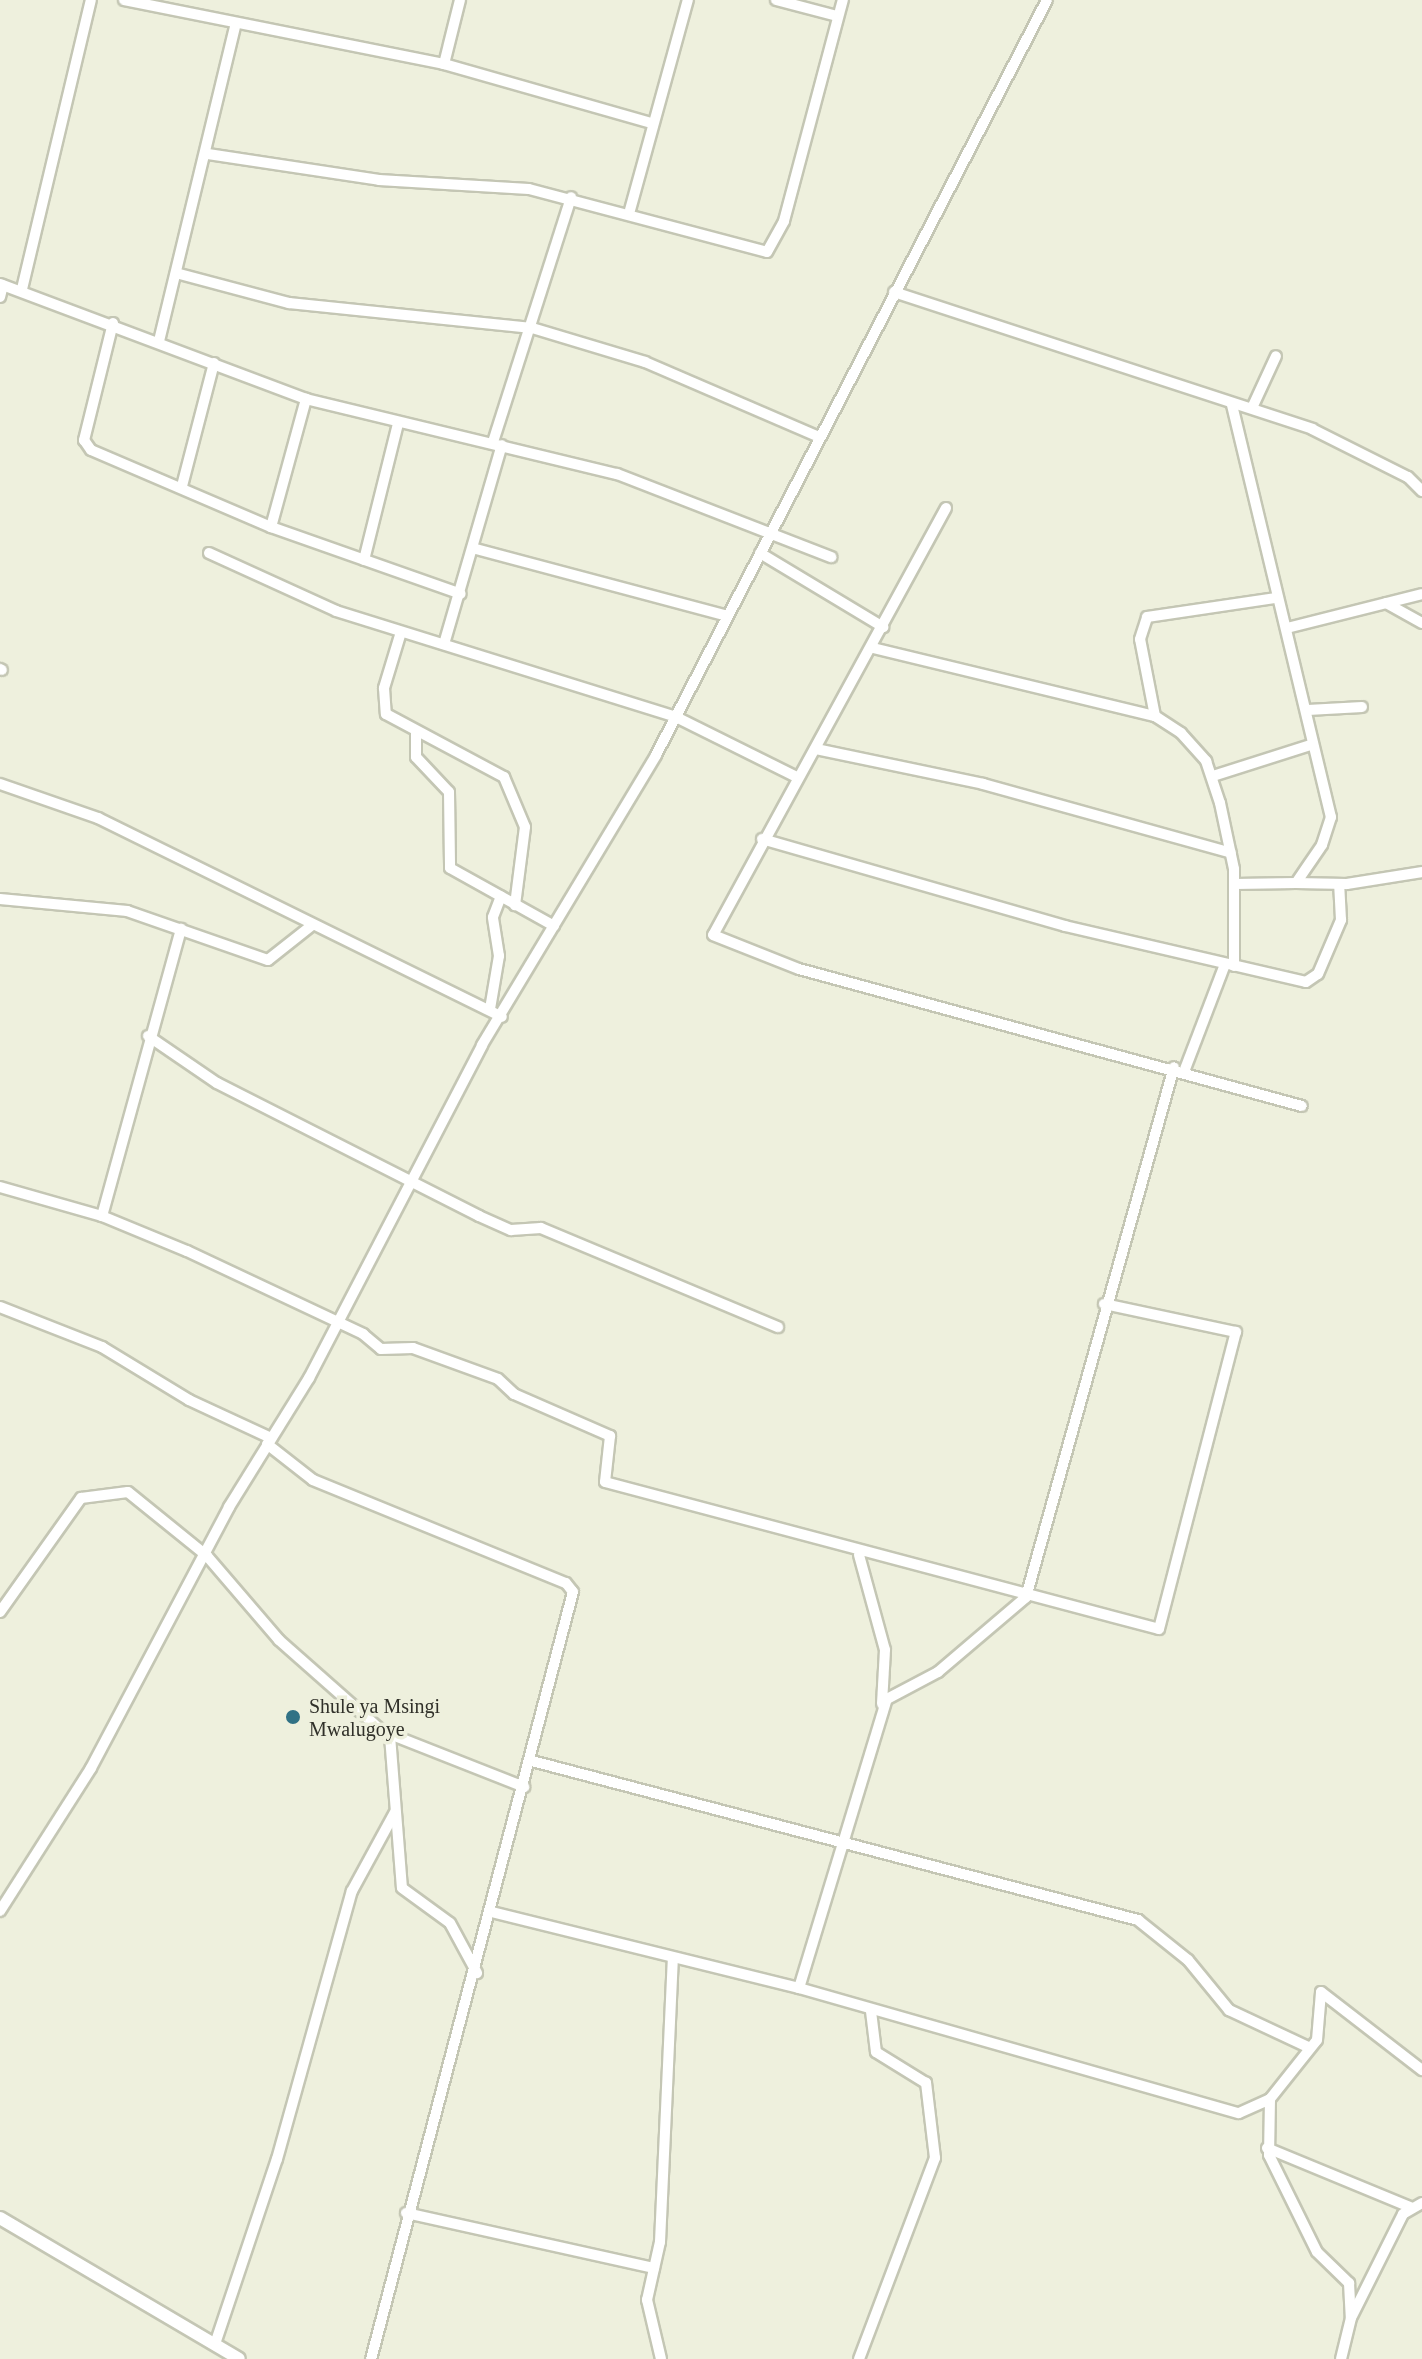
<!DOCTYPE html>
<style>
body{margin:0}
#map{position:relative;width:1422px;height:2359px;overflow:hidden;background:#eef0dd;font-family:Georgia,serif}
div>[style]{position:absolute}
[style*='--x']{left:calc(var(--x)*1px);top:calc(var(--y)*1px);width:calc(var(--w)*1px);rotate:calc(var(--a)*1deg)}
.roads{filter:drop-shadow(2px 0 #c4c6b4) drop-shadow(-2px 0 #c4c6b4) drop-shadow(0 2px #c4c6b4) drop-shadow(0 -2px #c4c6b4)}
.minor>*{height:10px;margin:-5px;padding:0 5px;transform-origin:5px;border-radius:5px;background:#fff}
.tertiary>*{height:12px;margin:-6px;padding:0 6px;transform-origin:6px;border-radius:6px;background:#fff}
.dots>*{width:22px;height:22px;translate:-50% -50%;box-sizing:border-box;border:4px solid #eef0dd;border-radius:50%}
span{translate:-50% -50%;white-space:nowrap;text-align:center;line-height:1.15;-webkit-text-stroke:7px #eef0dd;paint-order:stroke}
.poi-label{font-size:20px;color:#303029}
.left{translate:0 -50%;text-align:left}
</style>
<div id="map">
<div class="roads">
<div class="minor">
<i style="--x:124;--y:0;--w:326;--a:11.3"></i>
<i style="--x:444;--y:64;--w:215;--a:15.9"></i>
<i style="--x:776;--y:0;--w:63;--a:14.7"></i>
<i style="--x:444;--y:64;--w:66;--a:-76"></i>
<i style="--x:208;--y:154;--w:173;--a:8.6"></i>
<i style="--x:379;--y:180;--w:150;--a:3.4"></i>
<i style="--x:529;--y:189;--w:246;--a:14.8"></i>
<i style="--x:767;--y:252;--w:35;--a:-61"></i>
<i style="--x:784;--y:221;--w:229;--a:-75.1"></i>
<i style="--x:630;--y:210;--w:218;--a:-74.6"></i>
<i style="--x:176;--y:273;--w:117;--a:14.9"></i>
<i style="--x:289;--y:303;--w:244;--a:5.9"></i>
<i style="--x:532;--y:328;--w:118;--a:16.7"></i>
<i style="--x:645;--y:362;--w:189;--a:23.3"></i>
<i style="--x:0;--y:284;--w:327;--a:20.6"></i>
<i style="--x:306;--y:399;--w:320;--a:13.6"></i>
<i style="--x:617;--y:474;--w:230;--a:21.2"></i>
<i style="--x:22;--y:289;--w:297;--a:-76.6"></i>
<i style="--x:894;--y:292;--w:440;--a:18.1"></i>
<i style="--x:1312;--y:429;--w:107;--a:26.6"></i>
<i style="--x:1408;--y:477;--w:20;--a:45"></i>
<i style="--x:0;--y:297;--w:12;--a:-76"></i>
<i style="--x:113;--y:323;--w:121;--a:103.9"></i>
<i style="--x:84;--y:440;--w:12;--a:55"></i>
<i style="--x:91;--y:450;--w:196;--a:23.2"></i>
<i style="--x:271;--y:527;--w:201;--a:19.4"></i>
<i style="--x:159;--y:341;--w:327;--a:-76.4"></i>
<i style="--x:1232;--y:405;--w:424;--a:76.5"></i>
<i style="--x:1331;--y:817;--w:29;--a:108"></i>
<i style="--x:1322;--y:845;--w:46;--a:124.4"></i>
<i style="--x:1296;--y:883;--w:61;--a:179.1"></i>
<i style="--x:1252;--y:408;--w:57;--a:-65.2"></i>
<i style="--x:493;--y:442;--w:257;--a:-72.3"></i>
<i style="--x:182;--y:486;--w:127;--a:-75.4"></i>
<i style="--x:946;--y:508;--w:486;--a:118.6"></i>
<i style="--x:713;--y:935;--w:92;--a:21.6"></i>
<i style="--x:799;--y:969;--w:521;--a:15.24"></i>
<i style="--x:271;--y:527;--w:133;--a:-74.7"></i>
<i style="--x:476;--y:549;--w:260;--a:14.9"></i>
<i style="--x:209;--y:553;--w:140;--a:24.5"></i>
<i style="--x:336;--y:611;--w:354;--a:17.3"></i>
<i style="--x:674;--y:716;--w:137;--a:26.4"></i>
<i style="--x:760;--y:553;--w:144;--a:31"></i>
<i style="--x:364;--y:560;--w:140;--a:-76"></i>
<i style="--x:1386;--y:603;--w:41;--a:29.1"></i>
<i style="--x:1287;--y:628;--w:139;--a:-14.1"></i>
<i style="--x:401;--y:632;--w:59;--a:106.9"></i>
<i style="--x:384;--y:688;--w:26;--a:86"></i>
<i style="--x:386;--y:714;--w:134;--a:28.1"></i>
<i style="--x:504;--y:777;--w:54;--a:67.2"></i>
<i style="--x:525;--y:827;--w:79;--a:97.3"></i>
<i style="--x:444;--y:644;--w:207;--a:-73.8"></i>
<i style="--x:873;--y:648;--w:290;--a:13.6"></i>
<i style="--x:1155;--y:716;--w:31;--a:33"></i>
<i style="--x:1181;--y:733;--w:38;--a:48"></i>
<i style="--x:1206;--y:761;--w:44;--a:71.6"></i>
<i style="--x:1220;--y:803;--w:67;--a:78"></i>
<i style="--x:1234;--y:869;--w:97;--a:90"></i>
<i style="--x:0;--y:669;--w:2;--a:27"></i>
<i style="--x:1308;--y:710;--w:54;--a:-3.2"></i>
<i style="--x:1155;--y:716;--w:78;--a:-101"></i>
<i style="--x:1140;--y:639;--w:23;--a:-72"></i>
<i style="--x:1147;--y:617;--w:129;--a:-8.4"></i>
<i style="--x:416;--y:732;--w:25;--a:90"></i>
<i style="--x:416;--y:757;--w:48;--a:46.7"></i>
<i style="--x:449;--y:792;--w:76;--a:89.2"></i>
<i style="--x:450;--y:868;--w:119;--a:29.1"></i>
<i style="--x:816;--y:749;--w:171;--a:11.8"></i>
<i style="--x:983;--y:784;--w:257;--a:15.5"></i>
<i style="--x:1213;--y:776;--w:103;--a:-17.6"></i>
<i style="--x:0;--y:784;--w:104;--a:19.1"></i>
<i style="--x:98;--y:818;--w:450;--a:26.2"></i>
<i style="--x:762;--y:839;--w:315;--a:16"></i>
<i style="--x:1065;--y:926;--w:247;--a:13.1"></i>
<i style="--x:1306;--y:982;--w:14;--a:-34"></i>
<i style="--x:1318;--y:974;--w:59;--a:-66.9"></i>
<i style="--x:1341;--y:920;--w:36;--a:-93"></i>
<i style="--x:1296;--y:883;--w:51;--a:1.1"></i>
<i style="--x:1347;--y:884;--w:76;--a:-9.1"></i>
<i style="--x:0;--y:899;--w:128;--a:5.4"></i>
<i style="--x:127;--y:911;--w:149;--a:19.2"></i>
<i style="--x:268;--y:960;--w:55;--a:-38.3"></i>
<i style="--x:490;--y:1009;--w:54;--a:-80.4"></i>
<i style="--x:499;--y:956;--w:39;--a:-99"></i>
<i style="--x:493;--y:917;--w:22;--a:-69"></i>
<i style="--x:148;--y:1036;--w:83;--a:34.3"></i>
<i style="--x:217;--y:1083;--w:294;--a:26.9"></i>
<i style="--x:479;--y:1216;--w:35;--a:24"></i>
<i style="--x:511;--y:1230;--w:30;--a:-4"></i>
<i style="--x:541;--y:1228;--w:257;--a:22.7"></i>
<i style="--x:1185;--y:1069;--w:112;--a:-69.1"></i>
<i style="--x:0;--y:1187;--w:106;--a:15.9"></i>
<i style="--x:102;--y:1216;--w:92;--a:22.4"></i>
<i style="--x:187;--y:1251;--w:195;--a:25.2"></i>
<i style="--x:363;--y:1334;--w:23;--a:40"></i>
<i style="--x:381;--y:1349;--w:32;--a:-2"></i>
<i style="--x:413;--y:1348;--w:90;--a:20"></i>
<i style="--x:498;--y:1379;--w:22;--a:43"></i>
<i style="--x:514;--y:1394;--w:105;--a:23.6"></i>
<i style="--x:610;--y:1436;--w:46;--a:96.2"></i>
<i style="--x:605;--y:1482;--w:573;--a:14.86"></i>
<i style="--x:1159;--y:1629;--w:307;--a:-75.5"></i>
<i style="--x:1236;--y:1332;--w:135;--a:-168"></i>
<i style="--x:102;--y:1216;--w:298;--a:-74.6"></i>
<i style="--x:0;--y:1307;--w:110;--a:21.4"></i>
<i style="--x:102;--y:1347;--w:102;--a:31.3"></i>
<i style="--x:189;--y:1400;--w:90;--a:24.9"></i>
<i style="--x:267;--y:1444;--w:58;--a:38"></i>
<i style="--x:313;--y:1480;--w:273;--a:22.2"></i>
<i style="--x:566;--y:1583;--w:11;--a:52"></i>
<i style="--x:573;--y:1592;--w:793;--a:104.75"></i>
<i style="--x:859;--y:1555;--w:98;--a:74.7"></i>
<i style="--x:885;--y:1650;--w:54;--a:93.2"></i>
<i style="--x:0;--y:1612;--w:140;--a:-54.6"></i>
<i style="--x:81;--y:1498;--w:47;--a:-7.3"></i>
<i style="--x:128;--y:1492;--w:102;--a:39"></i>
<i style="--x:207;--y:1556;--w:111;--a:49.4"></i>
<i style="--x:279;--y:1640;--w:137;--a:41.5"></i>
<i style="--x:382;--y:1731;--w:153;--a:21.5"></i>
<i style="--x:390;--y:1736;--w:152;--a:85.5"></i>
<i style="--x:402;--y:1888;--w:59;--a:36.1"></i>
<i style="--x:450;--y:1923;--w:57;--a:61.6"></i>
<i style="--x:532;--y:1761;--w:627;--a:14.7"></i>
<i style="--x:1138;--y:1920;--w:64;--a:38.7"></i>
<i style="--x:1188;--y:1960;--w:65;--a:50.6"></i>
<i style="--x:1229;--y:2010;--w:89;--a:25.1"></i>
<i style="--x:0;--y:1911;--w:169;--a:-57.5"></i>
<i style="--x:91;--y:1768;--w:295;--a:-62.1"></i>
<i style="--x:229;--y:1507;--w:152;--a:-58.2"></i>
<i style="--x:309;--y:1378;--w:375;--a:-62.5"></i>
<i style="--x:482;--y:1045;--w:338;--a:-59"></i>
<i style="--x:656;--y:755;--w:850;--a:-62.62"></i>
<i style="--x:492;--y:1912;--w:316;--a:13.9"></i>
<i style="--x:799;--y:1988;--w:457;--a:15.9"></i>
<i style="--x:1239;--y:2113;--w:34;--a:-24"></i>
<i style="--x:1270;--y:2099;--w:75;--a:-51.5"></i>
<i style="--x:1317;--y:2040;--w:48;--a:-85.2"></i>
<i style="--x:799;--y:1988;--w:302;--a:-73.1"></i>
<i style="--x:887;--y:1699;--w:58;--a:-27.9"></i>
<i style="--x:938;--y:1672;--w:116;--a:-40.4"></i>
<i style="--x:1026;--y:1597;--w:550;--a:-74.4"></i>
<i style="--x:1321;--y:1992;--w:128;--a:37.7"></i>
<i style="--x:1270;--y:2099;--w:56;--a:91"></i>
<i style="--x:1269;--y:2155;--w:108;--a:63.7"></i>
<i style="--x:1317;--y:2252;--w:45;--a:44.1"></i>
<i style="--x:1349;--y:2283;--w:35;--a:87"></i>
<i style="--x:1351;--y:2318;--w:42;--a:103.7"></i>
<i style="--x:1267;--y:2148;--w:155;--a:22.4"></i>
<i style="--x:406;--y:2213;--w:254;--a:12.5"></i>
<i style="--x:1352;--y:2316;--w:114;--a:-63.4"></i>
<i style="--x:1403;--y:2214;--w:22;--a:-30"></i>
<i style="--x:215;--y:2344;--w:195;--a:-71.5"></i>
<i style="--x:277;--y:2159;--w:278;--a:-74.4"></i>
<i style="--x:352;--y:1891;--w:90;--a:-61.4"></i>
<i style="--x:661;--y:2359;--w:61;--a:-103.3"></i>
<i style="--x:647;--y:2300;--w:59;--a:-77.4"></i>
<i style="--x:660;--y:2242;--w:284;--a:-87.4"></i>
<i style="--x:859;--y:2359;--w:215;--a:-69.3"></i>
<i style="--x:935;--y:2158;--w:76;--a:-96.8"></i>
<i style="--x:926;--y:2083;--w:59;--a:-148.2"></i>
<i style="--x:876;--y:2052;--w:41;--a:-97"></i>
</div>
<div class="tertiary">
<i style="--x:0;--y:2218;--w:277;--a:30.5"></i>
</div>
</div>
<div class="dots">
<i style="left:293px;top:1717px;background:#317285"></i>
</div>
<div class="poi-label">
<span class="left" style="left:309px;top:1718px">Shule ya Msingi<br>Mwalugoye</span>
</div>
</div>
